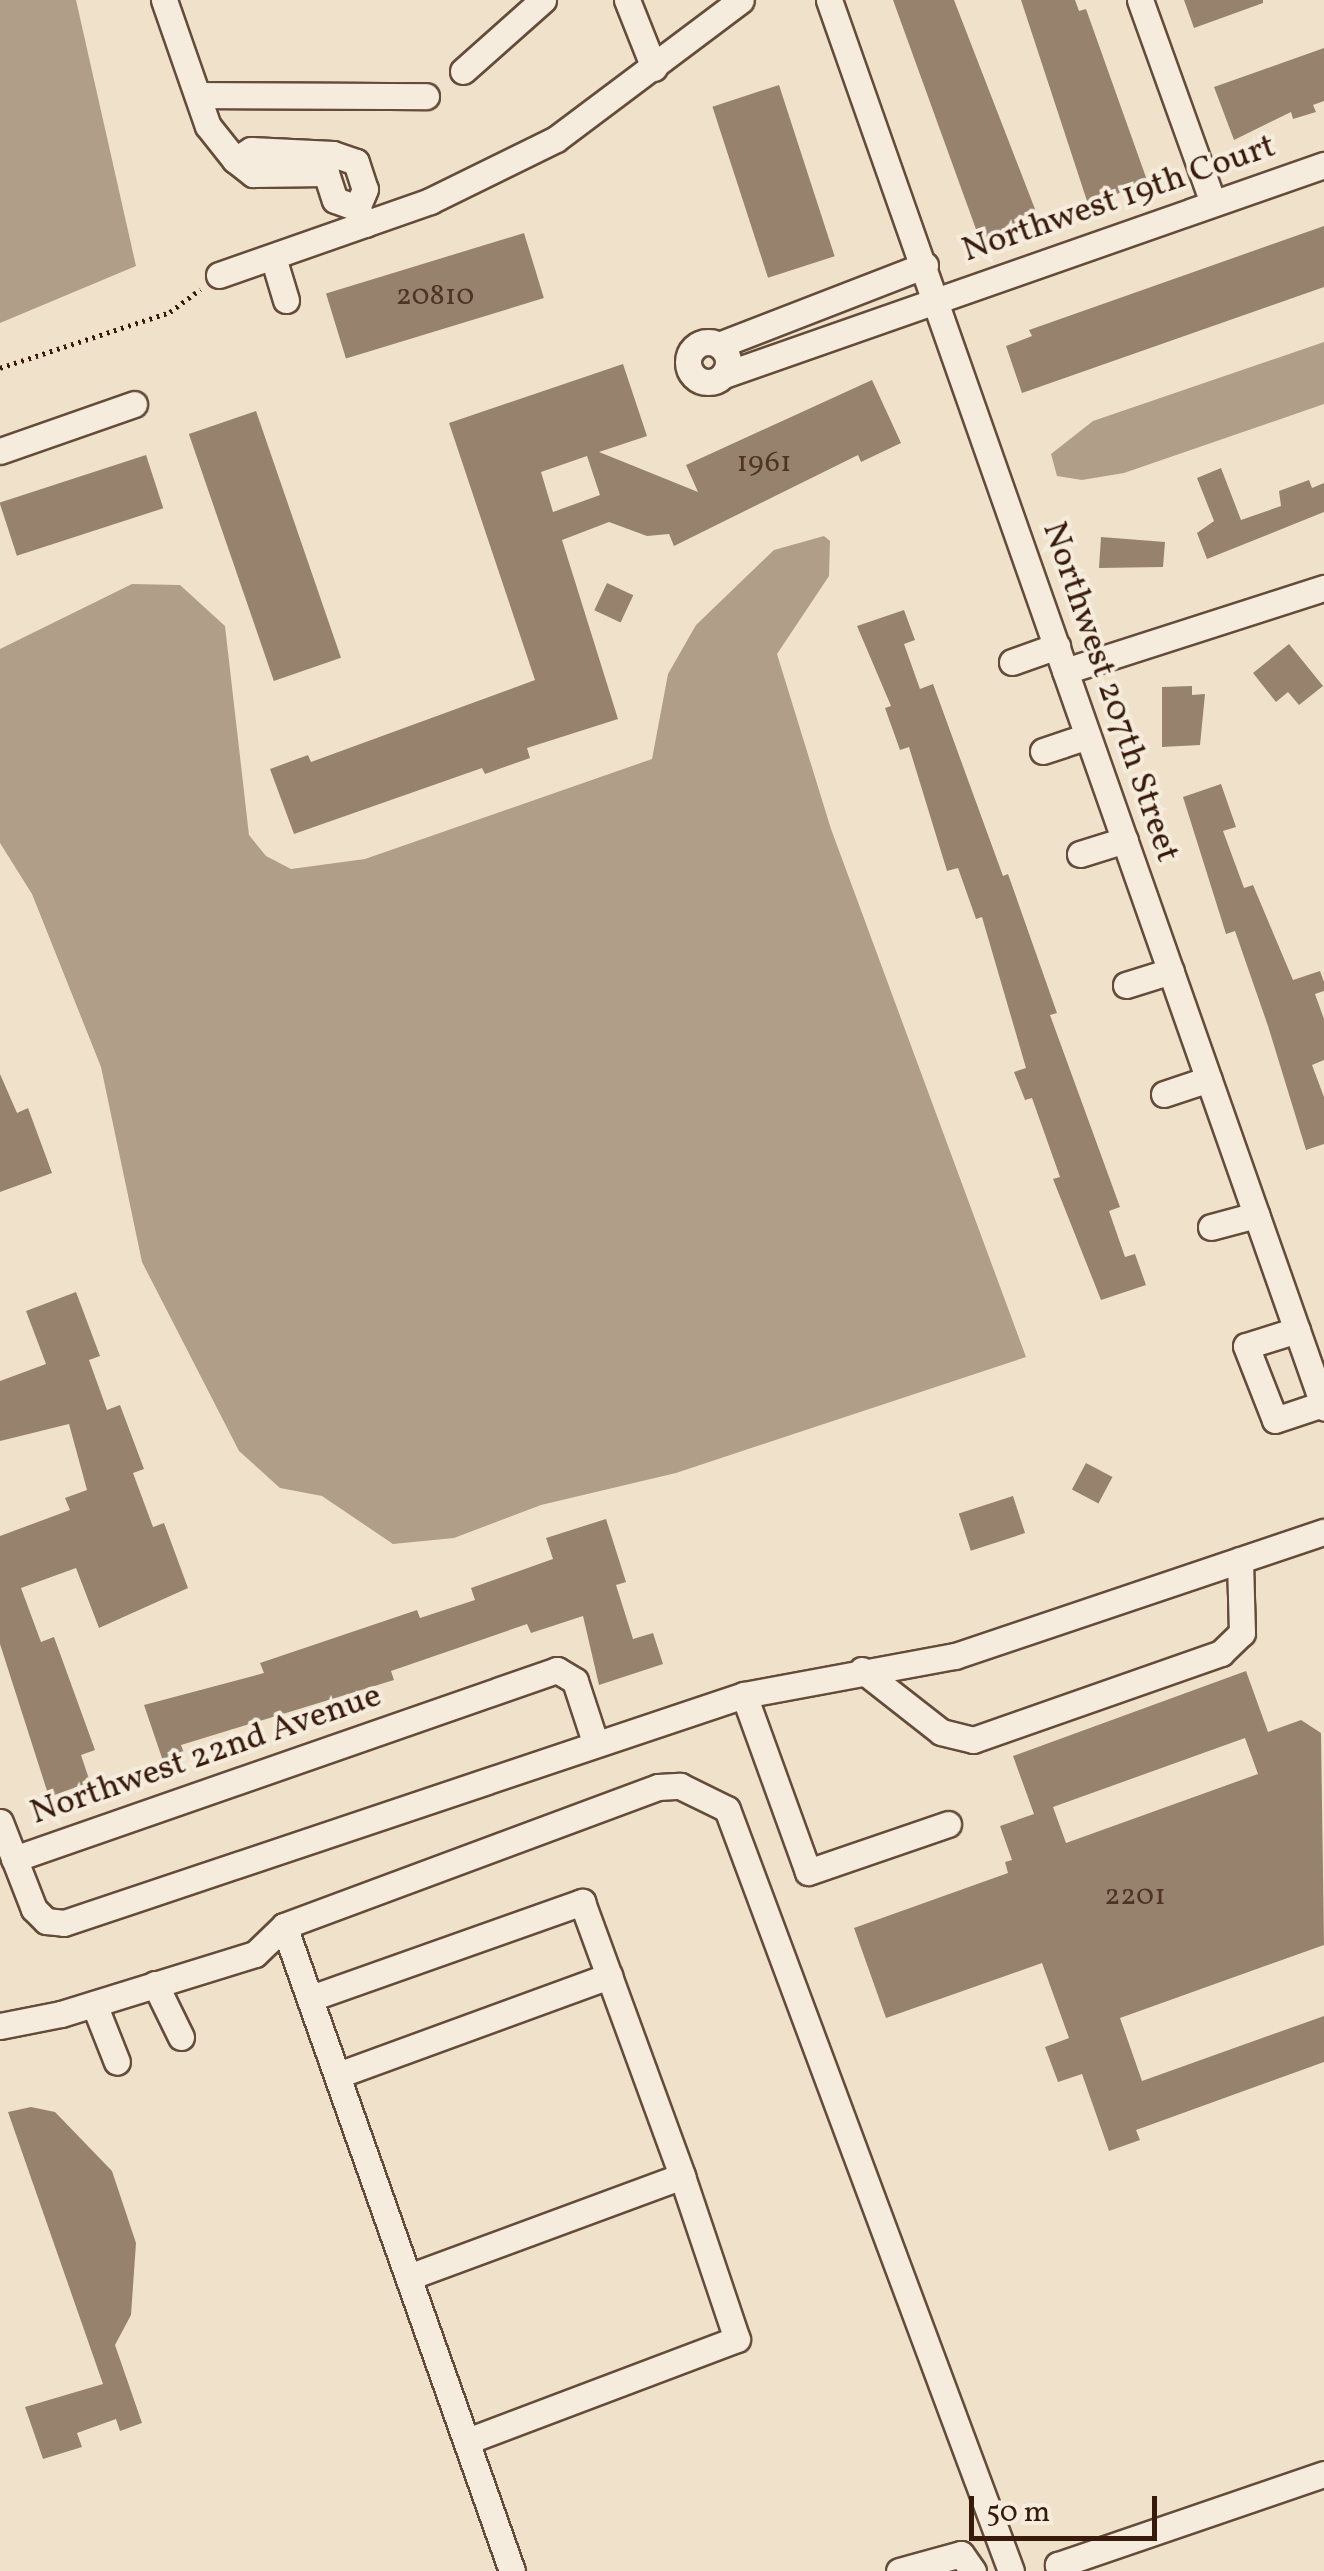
<!DOCTYPE html>
<style>
body{margin:0}
#map{position:relative;width:1324px;height:2571px;overflow:hidden;background:#f0e2ca;font-family:Vollkorn,serif}
div>[style]{position:absolute}
[style*='--x']{left:calc(var(--x)*1px);top:calc(var(--y)*1px);width:calc(var(--w)*1px);rotate:calc(var(--a)*1deg)}
.water>*{inset:0;background:#b19e89}
.building>*{inset:0;background:#97826e;transform-origin:0 0}
.path>*{height:5px;margin-top:-2.5px;transform-origin:0;background:repeating-linear-gradient(90deg,#371a0a 0 2.5px,transparent 0 7.5px)}
.roads{filter:drop-shadow(2px 0 #654c3a) drop-shadow(-2px 0 #654c3a) drop-shadow(0 2px #654c3a) drop-shadow(0 -2px #654c3a)}
.minor>*{height:25px;margin:-12.5px;padding:0 12.5px;transform-origin:12.5px;border-radius:12.5px;background:#f5ecdd}
.minor>.ring{margin:-12.5px;padding:0;box-sizing:content-box;background:none;border:25px solid #f5ecdd;border-radius:50%}
span{translate:-50% -50%;white-space:nowrap;text-align:center;line-height:1.15;-webkit-text-stroke:8px #f5ecdd;paint-order:stroke}
.number-label{font-size:30px;color:#4f3423}
.number-label span{-webkit-text-stroke-width:0}
.street-label{font-size:35px;color:#371a0a}
.scale{position:absolute;left:969px;top:2496px;width:188px;height:45px;box-sizing:border-box;border:5px solid #371a0a;border-top:0;padding-left:12px;font-size:30px;line-height:35px;white-space:nowrap;color:#371a0a;-webkit-text-stroke:8px #f5ecdd;paint-order:stroke}
</style>
<div id="map">
<div class="water">
<i style="clip-path:polygon(0 0,76px 0,136px 266px,0 323px)"></i>
<i style="clip-path:polygon(1324px 342px,1324px 404px,1124px 473px,1082px 480px,1057px 476px,1051px 454px,1093px 421px)"></i>
<i style="clip-path:polygon(824px 536px,830px 541px,829px 576px,777px 654px,831px 829px,1026px 1357px,676px 1473px,541px 1505px,454px 1538px,393px 1544px,322px 1496px,280px 1488px,239px 1451px,142px 1262px,101px 1067px,32px 894px,0 843px,0 649px,132px 584px,180px 585px,225px 626px,249px 835px,266px 856px,291px 869px,365px 859px,652px 759px,668px 674px,696px 625px,774px 550px)"></i>
</div>
<div class="building">
<i style="clip-path:polygon(893px 0,954px 0,1040px 222px,981px 243px)"></i>
<i style="clip-path:polygon(1021px 0,1075px 0,1079px 11px,1086px 9px,1148px 183px,1088px 204px)"></i>
<i style="clip-path:polygon(1184px 0,1263px 0,1263px 3px,1194px 28px)"></i>
<i style="clip-path:polygon(1324px 48px,1324px 101px,1313px 105px,1316px 112px,1293px 119px,1291px 112px,1234px 140px,1214px 87px)"></i>
<i style="left:779px;top:85px;width:180px;height:70px;rotate:72deg"></i>
<i style="clip-path:polygon(1324px 226px,1324px 287px,1022px 393px,1006px 346px,1032px 336px,1029px 330px)"></i>
<i style="left:524px;top:233px;width:68px;height:207px;rotate:73deg"></i>
<i style="clip-path:polygon(evenodd,623px 364px,647px 436px,599px 452px,698px 492px,686px 465px,872px 380px,901px 443px,861px 462px,858px 455px,674px 546px,669px 534px,647px 536px,609px 522px,562px 540px,618px 719px,527px 748px,530px 758px,485px 774px,482px 768px,294px 834px,270px 769px,308px 755px,311px 762px,535px 680px,449px 423px,623px 364px,587px 456px,600px 495px,553px 512px,541px 472px,587px 456px)"></i>
<i style="left:256px;top:411px;width:261px;height:71px;rotate:71deg"></i>
<i style="left:146px;top:455px;width:56px;height:154px;rotate:72deg"></i>
<i style="clip-path:polygon(1221px 468px,1241px 520px,1281px 506px,1279px 491px,1309px 480px,1312px 488px,1324px 483px,1324px 512px,1207px 559px,1197px 533px,1214px 521px,1197px 478px)"></i>
<i style="clip-path:polygon(1101px 537px,1165px 542px,1163px 567px,1099px 568px)"></i>
<i style="left:607px;top:583px;width:29px;height:30px;rotate:25deg"></i>
<i style="clip-path:polygon(904px 610px,915px 640px,904px 644px,920px 689px,933px 684px,1003px 876px,1008px 874px,1057px 1013px,1050px 1015px,1120px 1207px,1109px 1211px,1125px 1257px,1135px 1254px,1146px 1285px,1101px 1300px,1053px 1179px,1060px 1177px,1032px 1098px,1025px 1100px,1014px 1072px,1026px 1068px,982px 917px,976px 919px,958px 868px,947px 871px,909px 747px,900px 750px,885px 708px,891px 706px,857px 626px)"></i>
<i style="clip-path:polygon(1289px 644px,1323px 686px,1299px 705px,1288px 692px,1276px 702px,1253px 673px)"></i>
<i style="clip-path:polygon(1192px 686px,1192px 695px,1205px 694px,1200px 745px,1162px 747px,1162px 687px)"></i>
<i style="clip-path:polygon(1221px 784px,1236px 827px,1223px 831px,1244px 888px,1253px 885px,1293px 980px,1320px 971px,1324px 982px,1324px 991px,1315px 994px,1324px 1019px,1324px 1060px,1312px 1065px,1324px 1097px,1324px 1144px,1306px 1150px,1268px 1026px,1235px 931px,1226px 934px,1183px 797px)"></i>
<i style="clip-path:polygon(0 1074px,17px 1113px,28px 1108px,52px 1173px,0 1192px)"></i>
<i style="clip-path:polygon(76px 1292px,100px 1356px,89px 1360px,107px 1410px,120px 1405px,144px 1469px,133px 1473px,153px 1527px,164px 1523px,188px 1588px,99px 1628px,76px 1568px,21px 1588px,41px 1642px,54px 1637px,95px 1750px,81px 1755px,90px 1782px,49px 1797px,0 1644px,0 1536px,70px 1510px,65px 1498px,87px 1490px,69px 1424px,0 1441px,0 1381px,46px 1364px,26px 1311px)"></i>
<i style="left:1086px;top:1463px;width:30px;height:30px;rotate:28deg"></i>
<i style="left:1013px;top:1496px;width:39px;height:57px;rotate:72deg"></i>
<i style="clip-path:polygon(606px 1519px,626px 1582px,616px 1585px,633px 1639px,653px 1633px,663px 1664px,599px 1685px,583px 1616px,531px 1633px,527px 1624px,391px 1671px,394px 1680px,181px 1745px,184px 1753px,163px 1761px,144px 1705px,264px 1673px,260px 1663px,417px 1610px,420px 1618px,475px 1600px,471px 1588px,553px 1559px,546px 1538px)"></i>
<i style="clip-path:polygon(evenodd,1246px 1671px,1268px 1732px,1301px 1720px,1321px 1733px,1324px 1945px,1120px 2018px,1142px 2081px,1324px 2016px,1324px 2062px,1136px 2130px,1140px 2140px,1109px 2151px,1082px 2074px,1058px 2082px,1045px 2047px,1069px 2038px,1042px 1963px,886px 2018px,854px 1928px,1008px 1873px,1005px 1862px,1012px 1860px,1000px 1826px,1034px 1814px,1013px 1756px,1246px 1671px,1245px 1738px,1258px 1774px,1066px 1843px,1053px 1807px,1245px 1738px)"></i>
<i style="clip-path:polygon(31px 2107px,55px 2112px,112px 2171px,136px 2243px,131px 2315px,115px 2345px,142px 2423px,120px 2431px,116px 2419px,77px 2433px,82px 2447px,43px 2459px,25px 2407px,103px 2384px,8px 2112px)"></i>
</div>
<div class="path">
<i style="--x:0;--y:368;--w:179;--a:-18.2"></i>
<i style="--x:170;--y:312;--w:38;--a:-37"></i>
</div>
<div class="roads">
<div class="minor">
<i style="--x:164;--y:0;--w:133;--a:70.8"></i>
<i style="--x:208;--y:126;--w:43;--a:51.5"></i>
<i style="--x:235;--y:160;--w:23;--a:38"></i>
<i style="--x:253;--y:174;--w:73;--a:-0.8"></i>
<i style="--x:326;--y:173;--w:28;--a:72"></i>
<i style="--x:335;--y:200;--w:23;--a:20"></i>
<i style="--x:357;--y:208;--w:18;--a:63"></i>
<i style="--x:627;--y:0;--w:73;--a:68.3"></i>
<i style="--x:829;--y:0;--w:1492;--a:70.62"></i>
<i style="--x:1140;--y:0;--w:216;--a:70.2"></i>
<i style="--x:463;--y:71;--w:107;--a:-41.6"></i>
<i style="--x:198;--y:95;--w:228;--a:0.3"></i>
<i style="--x:235;--y:160;--w:19;--a:-32"></i>
<i style="--x:251;--y:150;--w:82;--a:2.8"></i>
<i style="--x:333;--y:154;--w:24;--a:19"></i>
<i style="--x:356;--y:162;--w:28;--a:72"></i>
<i style="--x:365;--y:189;--w:21;--a:113"></i>
<i style="--x:273;--y:257;--w:45;--a:73.2"></i>
<i style="--x:219;--y:275;--w:224;--a:-19.3"></i>
<i style="--x:430;--y:201;--w:140;--a:-26.2"></i>
<i style="--x:556;--y:139;--w:231;--a:-36.9"></i>
<i class="ring" style="left:688px;top:342px;width:15px;height:15px"></i>
<i style="--x:719;--y:345;--w:221;--a:-21.2"></i>
<i style="--x:724;--y:375;--w:636;--a:-19.29"></i>
<i style="--x:0;--y:451;--w:142;--a:-19.3"></i>
<i style="--x:1012;--y:662;--w:48;--a:-19.6"></i>
<i style="--x:1065;--y:671;--w:272;--a:-17.8"></i>
<i style="--x:1043;--y:751;--w:47;--a:-18.4"></i>
<i style="--x:1080;--y:854;--w:47;--a:-17.3"></i>
<i style="--x:1126;--y:985;--w:47;--a:-17.3"></i>
<i style="--x:1164;--y:1094;--w:47;--a:-18.4"></i>
<i style="--x:1211;--y:1227;--w:47;--a:-14.9"></i>
<i style="--x:1297;--y:1330;--w:53;--a:162.6"></i>
<i style="--x:1246;--y:1346;--w:79;--a:68.6"></i>
<i style="--x:1275;--y:1420;--w:51;--a:-18.4"></i>
<i style="--x:862;--y:1670;--w:100;--a:38.1"></i>
<i style="--x:941;--y:1732;--w:33;--a:14"></i>
<i style="--x:973;--y:1740;--w:263;--a:-19.3"></i>
<i style="--x:1221;--y:1653;--w:29;--a:-44"></i>
<i style="--x:1242;--y:1633;--w:73;--a:-91.6"></i>
<i style="--x:744;--y:1695;--w:188;--a:70.1"></i>
<i style="--x:808;--y:1872;--w:148;--a:-18.9"></i>
<i style="--x:0;--y:1822;--w:93;--a:68.7"></i>
<i style="--x:34;--y:1909;--w:17;--a:45"></i>
<i style="--x:46;--y:1921;--w:18;--a:6"></i>
<i style="--x:64;--y:1923;--w:717;--a:-18.54"></i>
<i style="--x:744;--y:1695;--w:215;--a:-10.5"></i>
<i style="--x:955;--y:1656;--w:389;--a:-18.6"></i>
<i style="--x:14;--y:1859;--w:575;--a:-19.19"></i>
<i style="--x:557;--y:1670;--w:21;--a:31"></i>
<i style="--x:575;--y:1681;--w:64;--a:71.8"></i>
<i style="--x:155;--y:1984;--w:59;--a:63.9"></i>
<i style="--x:311;--y:1998;--w:288;--a:-19.5"></i>
<i style="--x:582;--y:1902;--w:292;--a:69.9"></i>
<i style="--x:94;--y:2004;--w:62;--a:68.4"></i>
<i style="--x:0;--y:2026;--w:62;--a:-11.1"></i>
<i style="--x:61;--y:2014;--w:203;--a:-17.2"></i>
<i style="--x:255;--y:1954;--w:40;--a:-44"></i>
<i style="--x:338;--y:2075;--w:289;--a:-20.1"></i>
<i style="--x:409;--y:2277;--w:291;--a:-20.3"></i>
<i style="--x:682;--y:2176;--w:172;--a:71.4"></i>
<i style="--x:737;--y:2339;--w:289;--a:159.3"></i>
<i style="--x:512;--y:2571;--w:684;--a:-109.47"></i>
<i style="--x:284;--y:1926;--w:399;--a:-20.4"></i>
<i style="--x:658;--y:1787;--w:22;--a:-3"></i>
<i style="--x:680;--y:1786;--w:52;--a:26.1"></i>
<i style="--x:727;--y:1809;--w:813;--a:69.56"></i>
<i style="--x:899;--y:2571;--w:64;--a:-15.3"></i>
<i style="--x:961;--y:2554;--w:21;--a:55"></i>
<i style="--x:1061;--y:2571;--w:7;--a:-117"></i>
<i style="--x:1058;--y:2565;--w:281;--a:-18.9"></i>
</div>
</div>
<div class="number-label">
<span style="left:435px;top:296px">20810</span>
<span style="left:764px;top:463px">1961</span>
<span style="left:1135px;top:1896px">2201</span>
</div>
<div class="street-label">
<span style="left:1119px;top:199px;rotate:-19deg">Northwest 19th Court</span>
<span style="left:1110px;top:692px;rotate:71deg">Northwest 207th Street</span>
<span style="left:206px;top:1755px;rotate:-19deg">Northwest 22nd Avenue</span>
</div>
<div class="scale">50 m</div>
</div>
